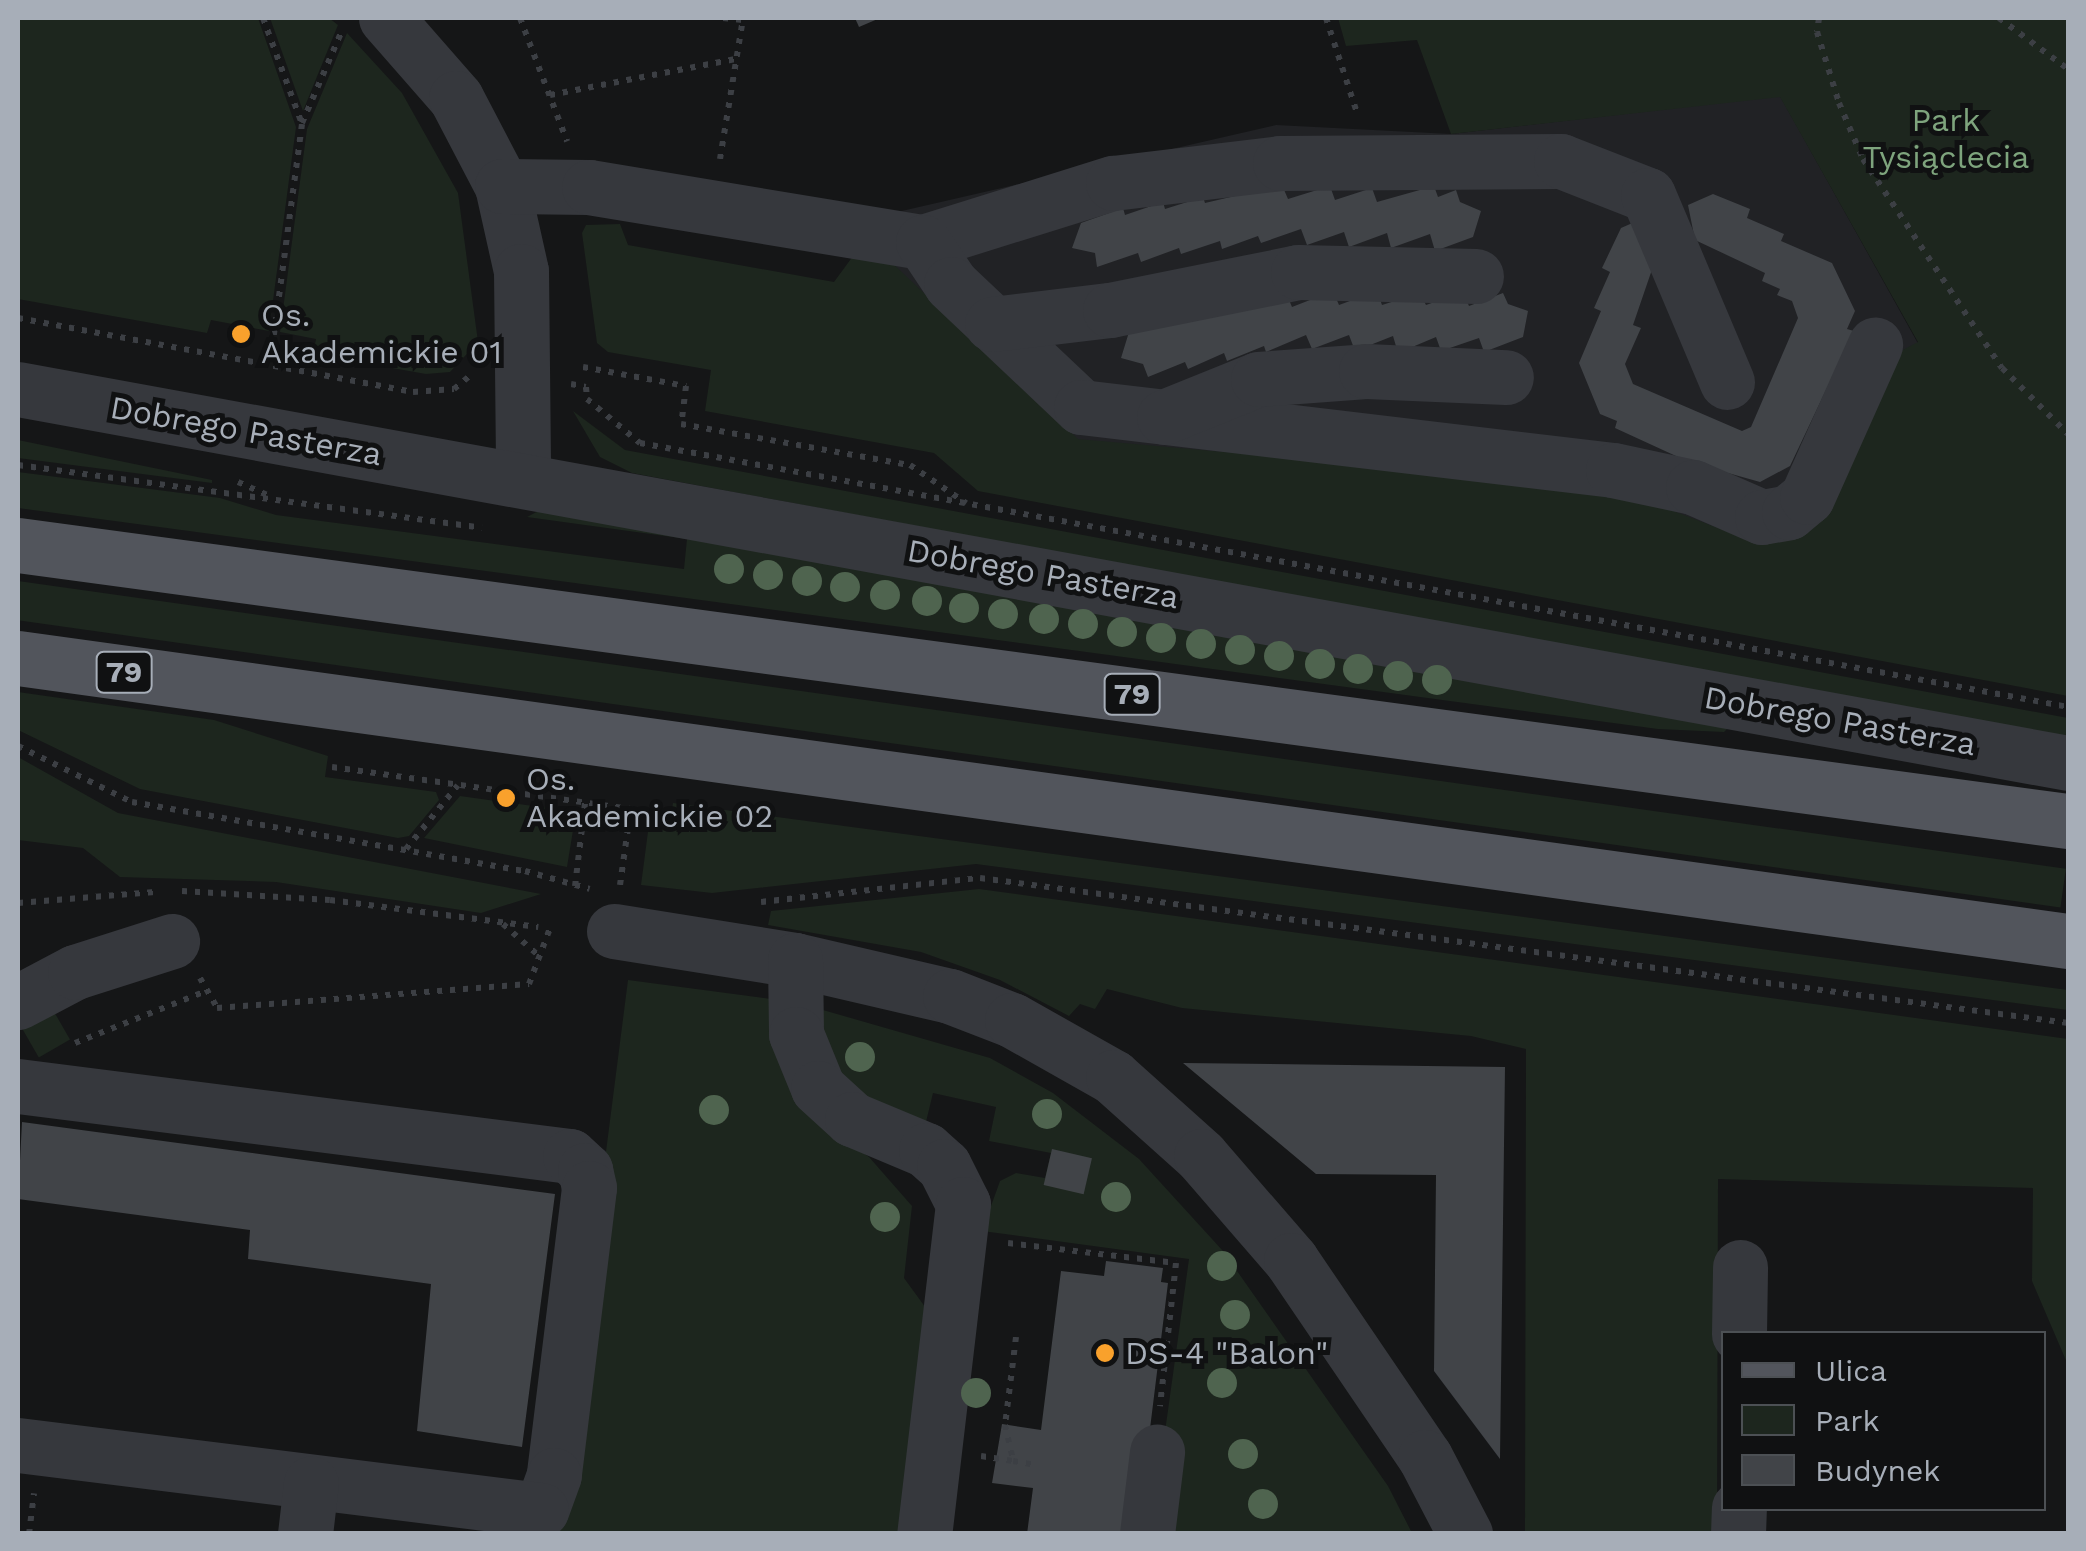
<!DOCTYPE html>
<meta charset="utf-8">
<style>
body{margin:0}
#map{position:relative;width:2086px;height:1551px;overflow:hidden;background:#151617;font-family:"Work Sans",sans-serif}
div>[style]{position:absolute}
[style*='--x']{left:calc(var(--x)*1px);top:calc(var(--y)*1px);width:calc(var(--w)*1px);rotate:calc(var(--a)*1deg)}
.built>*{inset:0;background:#212225}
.green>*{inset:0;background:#1d261e;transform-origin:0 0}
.building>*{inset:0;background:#414448;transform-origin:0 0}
.path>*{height:6px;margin-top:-3px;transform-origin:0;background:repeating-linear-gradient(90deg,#3c3f44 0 5px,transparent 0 13px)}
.minor>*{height:55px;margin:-27.5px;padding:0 27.5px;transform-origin:27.5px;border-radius:27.5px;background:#36383d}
.major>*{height:55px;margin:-27.5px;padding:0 27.5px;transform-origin:27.5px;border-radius:27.5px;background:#52555c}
.trees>*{width:30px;height:30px;margin:-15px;border-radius:50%;background:#4f644f}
.dots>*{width:28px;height:28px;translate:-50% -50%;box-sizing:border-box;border:5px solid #101112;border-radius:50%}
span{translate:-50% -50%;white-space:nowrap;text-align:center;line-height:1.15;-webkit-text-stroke:10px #101112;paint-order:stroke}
.shield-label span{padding:2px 8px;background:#101112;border:2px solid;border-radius:8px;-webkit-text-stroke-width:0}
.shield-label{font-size:30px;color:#a7aeb8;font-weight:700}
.park-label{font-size:32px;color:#7ea47d}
.poi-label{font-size:32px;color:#a7aeb8}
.left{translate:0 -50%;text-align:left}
.street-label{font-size:32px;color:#a7aeb8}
.frame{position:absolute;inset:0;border:20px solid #a7aeb8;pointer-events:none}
.legend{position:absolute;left:1721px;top:1331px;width:325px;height:180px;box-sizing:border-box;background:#101112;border:2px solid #4c5054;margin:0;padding:12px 18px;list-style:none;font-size:30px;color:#a7aeb8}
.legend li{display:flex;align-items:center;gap:20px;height:50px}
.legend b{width:50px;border:2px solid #4c5054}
</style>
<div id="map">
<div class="built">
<i style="clip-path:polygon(1780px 96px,1930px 365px,1873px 550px,1077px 455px,881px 267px,893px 213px,1276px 125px,1451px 134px)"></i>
</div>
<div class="green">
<i style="clip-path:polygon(18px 18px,258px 18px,296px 127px,269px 331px,211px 320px,207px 333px,18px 299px)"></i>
<i style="clip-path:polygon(270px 18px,329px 18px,338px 25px,303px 111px)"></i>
<i style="clip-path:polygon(1338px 18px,2068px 18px,2068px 696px,978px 491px,934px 453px,705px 411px,711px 370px,608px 352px,597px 343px,582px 233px,586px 225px,620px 224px,628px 245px,834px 282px,856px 252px,887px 258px,1078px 439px,1607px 486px,1747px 539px,1897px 353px,1918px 342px,1780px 97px,1451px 134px,1417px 40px,1346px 46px)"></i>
<i style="clip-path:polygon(347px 33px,402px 93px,458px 193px,478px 342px,450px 372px,426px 374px,313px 354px,316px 339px,280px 332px,307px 129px)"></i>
<i style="clip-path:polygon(573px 411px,625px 450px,2068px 718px,2068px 741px,632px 473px,600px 457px)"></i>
<i style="clip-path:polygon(18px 440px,212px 480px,212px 483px,18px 458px)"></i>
<i style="clip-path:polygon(18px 472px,220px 498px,276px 515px,684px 569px,687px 539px,527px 517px,548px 506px,1730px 726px,1724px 732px,1658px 729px,18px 508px)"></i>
<i style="left:18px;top:581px;width:2068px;height:39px;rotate:8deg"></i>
<i style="clip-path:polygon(18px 692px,214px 720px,328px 756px,325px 777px,436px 792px,439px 800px,409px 836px,398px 838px,140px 789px,18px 730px)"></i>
<i style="clip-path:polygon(18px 757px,118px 813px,541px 894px,481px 913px,276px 882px,120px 877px,83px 848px,18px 840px)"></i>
<i style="clip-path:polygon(460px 796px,576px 812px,567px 867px,424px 838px)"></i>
<i style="clip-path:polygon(673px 803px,2068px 990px,2068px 1010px,976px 864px,712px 893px,641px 885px,649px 824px,669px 827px)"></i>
<i style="clip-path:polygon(979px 889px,2068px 1039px,2068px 1365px,2032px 1281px,2033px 1188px,1718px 1179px,1717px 1533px,1525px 1533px,1526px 1049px,1471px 1036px,1182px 1008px,1107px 989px,1095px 1009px,1080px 1004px,1069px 1016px,1000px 980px,921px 952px,768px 925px,771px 911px)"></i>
<i style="clip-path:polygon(628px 980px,771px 999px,833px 1131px,869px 1157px,912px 1206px,904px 1278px,939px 1326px,912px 1533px,557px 1534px)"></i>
<i style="clip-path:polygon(809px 1006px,990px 1058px,1053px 1093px,1139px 1159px,1223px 1251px,1388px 1486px,1412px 1533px,1166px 1533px,1163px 1446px,1189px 1259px,982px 1231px,1000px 1181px,1016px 1173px,1045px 1178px,1051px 1153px,989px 1141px,996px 1107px,933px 1093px,925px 1126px,852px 1097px)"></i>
<i style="left:53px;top:1010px;width:34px;height:36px;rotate:60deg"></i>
</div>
<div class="building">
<i style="clip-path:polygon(855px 18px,880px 18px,859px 27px)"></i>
<i style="clip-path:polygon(1282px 185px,1288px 199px,1330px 186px,1335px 200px,1372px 188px,1377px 202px,1434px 186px,1438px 197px,1456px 190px,1460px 202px,1481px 211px,1473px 237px,1435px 251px,1430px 234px,1391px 248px,1387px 233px,1349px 247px,1344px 232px,1307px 245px,1301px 229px,1261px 243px,1258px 236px,1222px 249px,1220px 241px,1181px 254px,1179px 248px,1141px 262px,1138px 253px,1097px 267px,1095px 253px,1072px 248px,1081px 223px,1123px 208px,1125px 215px,1163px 202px,1165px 209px,1203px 197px,1205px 203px)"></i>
<i style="clip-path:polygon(1713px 194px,1750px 209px,1747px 218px,1784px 234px,1781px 241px,1832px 263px,1855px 311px,1847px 329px,1854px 331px,1790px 466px,1760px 482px,1728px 473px,1726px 479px,1615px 428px,1617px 421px,1600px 414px,1579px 363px,1601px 311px,1594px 308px,1610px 272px,1602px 268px,1621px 228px,1637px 221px,1658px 252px,1633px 325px,1641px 328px,1625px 364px,1633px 384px,1742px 431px,1751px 427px,1798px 318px,1792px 301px,1777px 295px,1780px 289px,1762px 281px,1765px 273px,1695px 240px,1688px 205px)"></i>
<i style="clip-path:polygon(1284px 288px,1292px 307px,1333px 291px,1339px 305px,1377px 291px,1382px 305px,1420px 293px,1426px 305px,1463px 292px,1469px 306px,1503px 293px,1508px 304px,1528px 311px,1523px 337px,1484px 352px,1479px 338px,1441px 351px,1436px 337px,1398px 353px,1393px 336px,1355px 351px,1349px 335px,1312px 349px,1306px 335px,1266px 352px,1264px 346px,1227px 361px,1224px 353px,1188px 369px,1185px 362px,1148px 377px,1143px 364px,1121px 358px,1129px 332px)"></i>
<i style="clip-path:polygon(1183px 1063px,1505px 1067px,1500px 1459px,1434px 1371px,1436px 1175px,1316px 1174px)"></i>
<i style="clip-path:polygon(22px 1122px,555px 1194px,522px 1447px,417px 1431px,431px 1284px,248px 1259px,250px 1230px,18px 1199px)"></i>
<i style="left:1052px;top:1149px;width:41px;height:37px;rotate:13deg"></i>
<i style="clip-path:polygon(1106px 1261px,1163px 1268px,1161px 1282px,1168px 1283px,1137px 1534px,1027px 1534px,1033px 1488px,992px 1483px,1002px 1424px,1041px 1430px,1061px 1271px,1104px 1276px)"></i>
</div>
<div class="path">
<i style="--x:263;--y:18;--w:113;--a:69.8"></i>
<i style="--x:302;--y:124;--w:243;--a:97.6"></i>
<i style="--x:520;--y:18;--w:132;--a:69.1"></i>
<i style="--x:723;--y:18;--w:20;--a:6"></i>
<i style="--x:1326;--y:18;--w:103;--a:71.9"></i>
<i style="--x:1819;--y:18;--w:14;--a:98"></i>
<i style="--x:1817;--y:32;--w:74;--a:72.8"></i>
<i style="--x:1839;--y:103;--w:61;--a:66.8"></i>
<i style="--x:1863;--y:159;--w:251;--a:56.4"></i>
<i style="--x:2002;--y:368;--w:93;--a:45"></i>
<i style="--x:1999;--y:18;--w:86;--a:36.5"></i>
<i style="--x:550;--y:95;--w:189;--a:-11"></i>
<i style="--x:302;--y:123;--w:98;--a:-66.6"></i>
<i style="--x:720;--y:159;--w:143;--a:-80.7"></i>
<i style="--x:18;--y:318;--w:402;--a:10.6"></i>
<i style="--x:413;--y:392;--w:41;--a:-4.2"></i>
<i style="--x:454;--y:389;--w:25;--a:-40"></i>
<i style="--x:583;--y:367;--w:105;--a:10.5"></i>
<i style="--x:686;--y:386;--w:38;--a:97"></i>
<i style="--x:681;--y:424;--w:233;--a:10.2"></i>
<i style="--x:910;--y:465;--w:68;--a:34.2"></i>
<i style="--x:571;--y:384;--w:15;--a:11"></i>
<i style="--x:586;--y:387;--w:12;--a:85"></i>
<i style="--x:587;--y:399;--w:69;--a:39.7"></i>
<i style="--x:640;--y:443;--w:1452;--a:10.47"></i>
<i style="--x:18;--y:465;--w:468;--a:7.7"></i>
<i style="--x:238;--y:482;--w:32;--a:24"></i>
<i style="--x:18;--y:746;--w:127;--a:26.2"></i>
<i style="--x:132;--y:802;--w:399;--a:10"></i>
<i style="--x:525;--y:871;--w:67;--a:15.5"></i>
<i style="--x:332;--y:767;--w:337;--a:8"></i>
<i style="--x:406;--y:849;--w:82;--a:-50.9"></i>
<i style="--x:620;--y:885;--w:65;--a:-82"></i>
<i style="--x:575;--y:886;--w:84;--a:-83.1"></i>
<i style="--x:182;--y:891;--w:148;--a:3.5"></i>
<i style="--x:330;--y:900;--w:210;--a:7.4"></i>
<i style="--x:761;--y:902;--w:220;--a:-6.3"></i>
<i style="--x:980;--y:878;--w:1098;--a:7.59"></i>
<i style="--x:18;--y:903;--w:137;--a:-4.6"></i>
<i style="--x:503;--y:924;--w:48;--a:41.6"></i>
<i style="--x:200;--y:978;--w:34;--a:60"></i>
<i style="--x:217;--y:1008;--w:313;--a:-4.4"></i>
<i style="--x:529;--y:984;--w:60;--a:-69.4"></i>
<i style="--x:75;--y:1043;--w:139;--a:-21.6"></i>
<i style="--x:1008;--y:1243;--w:169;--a:6.8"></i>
<i style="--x:1176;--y:1263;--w:144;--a:96.4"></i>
<i style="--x:1016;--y:1337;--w:89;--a:97.1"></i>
<i style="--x:1005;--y:1425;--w:37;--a:77"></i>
<i style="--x:1013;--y:1461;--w:23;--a:10"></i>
<i style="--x:981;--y:1456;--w:32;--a:9"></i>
<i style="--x:29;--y:1534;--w:41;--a:-83"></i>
</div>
<div class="minor">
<i style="--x:386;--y:18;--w:106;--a:48.8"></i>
<i style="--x:456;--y:98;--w:99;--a:62.4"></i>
<i style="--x:502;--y:186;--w:87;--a:77.4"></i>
<i style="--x:521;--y:271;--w:207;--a:89.4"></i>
<i style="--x:502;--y:186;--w:87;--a:0.7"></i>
<i style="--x:589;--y:187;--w:338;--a:9.4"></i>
<i style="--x:923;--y:242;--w:199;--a:-17.3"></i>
<i style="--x:1113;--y:183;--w:168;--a:-6.8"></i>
<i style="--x:1280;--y:163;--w:281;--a:-0.4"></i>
<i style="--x:1561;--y:161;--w:93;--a:21.3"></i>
<i style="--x:1648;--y:195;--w:203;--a:67.1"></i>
<i style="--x:923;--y:242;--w:50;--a:56.3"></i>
<i style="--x:951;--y:284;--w:179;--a:43.4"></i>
<i style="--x:1081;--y:407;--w:536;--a:6.75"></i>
<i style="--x:1613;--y:470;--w:82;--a:12"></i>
<i style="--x:1693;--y:487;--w:75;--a:23.5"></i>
<i style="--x:1762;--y:517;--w:27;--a:-10"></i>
<i style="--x:1789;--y:512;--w:23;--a:-40"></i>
<i style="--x:1807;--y:497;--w:167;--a:-65.9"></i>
<i style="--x:992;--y:324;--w:119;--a:-6.8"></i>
<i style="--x:1110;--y:310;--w:192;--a:-11.4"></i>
<i style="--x:1298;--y:272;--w:178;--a:1.3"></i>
<i style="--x:18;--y:389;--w:2084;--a:10.34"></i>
<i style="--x:1164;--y:417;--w:101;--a:-22"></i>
<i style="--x:1258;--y:379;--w:108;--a:-4.2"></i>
<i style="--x:1366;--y:371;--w:140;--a:2.5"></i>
<i style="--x:614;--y:931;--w:183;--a:9.1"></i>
<i style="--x:795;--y:960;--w:159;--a:13.1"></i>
<i style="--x:950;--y:996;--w:66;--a:21.2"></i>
<i style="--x:1012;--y:1020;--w:116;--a:29.4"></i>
<i style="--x:1113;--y:1077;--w:118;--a:41.9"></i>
<i style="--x:1201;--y:1156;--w:138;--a:49.1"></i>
<i style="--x:1291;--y:1260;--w:238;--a:55.8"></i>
<i style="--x:1425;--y:1457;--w:87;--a:62.5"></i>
<i style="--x:795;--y:960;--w:74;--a:89.2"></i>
<i style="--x:796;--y:1034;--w:58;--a:67.8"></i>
<i style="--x:818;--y:1088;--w:46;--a:42.4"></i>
<i style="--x:852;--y:1119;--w:80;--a:22.7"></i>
<i style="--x:926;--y:1150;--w:24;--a:42"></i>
<i style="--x:944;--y:1166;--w:42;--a:63.4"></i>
<i style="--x:963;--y:1204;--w:332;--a:96.7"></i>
<i style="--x:18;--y:1002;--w:64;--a:-27.8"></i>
<i style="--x:75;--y:972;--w:102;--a:-17.7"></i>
<i style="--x:18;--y:1086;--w:556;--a:7.23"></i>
<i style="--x:570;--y:1156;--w:21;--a:43"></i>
<i style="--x:585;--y:1170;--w:18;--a:77"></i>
<i style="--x:589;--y:1188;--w:289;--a:97"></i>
<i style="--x:554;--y:1475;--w:37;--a:110"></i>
<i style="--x:541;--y:1510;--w:527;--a:-172.92"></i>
<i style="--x:1739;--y:1334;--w:67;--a:-89.1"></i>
<i style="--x:305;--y:1534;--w:51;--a:-83.3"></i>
<i style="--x:1147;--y:1534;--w:83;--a:-83"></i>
<i style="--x:1738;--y:1534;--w:26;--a:-88"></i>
</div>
<div class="major">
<i style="--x:18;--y:545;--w:2068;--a:7.67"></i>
<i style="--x:18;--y:658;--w:2069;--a:7.86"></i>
</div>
<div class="trees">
<i style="left:729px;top:569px"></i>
<i style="left:768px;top:575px"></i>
<i style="left:807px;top:581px"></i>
<i style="left:845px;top:587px"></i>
<i style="left:885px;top:595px"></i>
<i style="left:927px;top:601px"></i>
<i style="left:964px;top:608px"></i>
<i style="left:1003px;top:614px"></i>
<i style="left:1044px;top:619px"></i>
<i style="left:1083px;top:624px"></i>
<i style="left:1122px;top:632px"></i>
<i style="left:1161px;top:638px"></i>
<i style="left:1201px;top:644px"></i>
<i style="left:1240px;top:650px"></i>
<i style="left:1279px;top:656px"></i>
<i style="left:1320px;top:664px"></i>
<i style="left:1358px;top:669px"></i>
<i style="left:1398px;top:676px"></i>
<i style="left:1437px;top:680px"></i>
<i style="left:860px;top:1057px"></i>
<i style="left:714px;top:1110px"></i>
<i style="left:1047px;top:1114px"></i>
<i style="left:1116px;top:1197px"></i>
<i style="left:885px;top:1217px"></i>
<i style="left:1222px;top:1266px"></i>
<i style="left:1235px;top:1315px"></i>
<i style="left:1222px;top:1383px"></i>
<i style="left:976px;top:1393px"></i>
<i style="left:1243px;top:1454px"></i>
<i style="left:1263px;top:1504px"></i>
</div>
<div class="dots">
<i style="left:241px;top:334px;background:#f9a12c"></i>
<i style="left:506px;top:798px;background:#f9a12c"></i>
<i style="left:1105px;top:1353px;background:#f9a12c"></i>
</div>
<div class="shield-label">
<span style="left:124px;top:672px">79</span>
<span style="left:1132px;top:694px">79</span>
</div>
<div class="park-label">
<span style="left:1946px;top:139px">Park<br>Tysiąclecia</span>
</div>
<div class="poi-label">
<span class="left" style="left:261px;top:334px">Os.<br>Akademickie 01</span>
<span class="left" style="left:526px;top:798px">Os.<br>Akademickie 02</span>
<span class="left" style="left:1125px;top:1353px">DS-4 "Balon"</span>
</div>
<div class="street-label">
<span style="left:246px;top:431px;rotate:10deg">Dobrego Pasterza</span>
<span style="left:1043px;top:574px;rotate:10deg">Dobrego Pasterza</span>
<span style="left:1840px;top:721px;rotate:10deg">Dobrego Pasterza</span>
</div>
<div class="frame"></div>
<ul class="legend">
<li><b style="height:12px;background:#52555c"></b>Ulica</li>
<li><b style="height:28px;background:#1d261e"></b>Park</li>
<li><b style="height:28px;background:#414448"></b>Budynek</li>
</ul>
</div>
